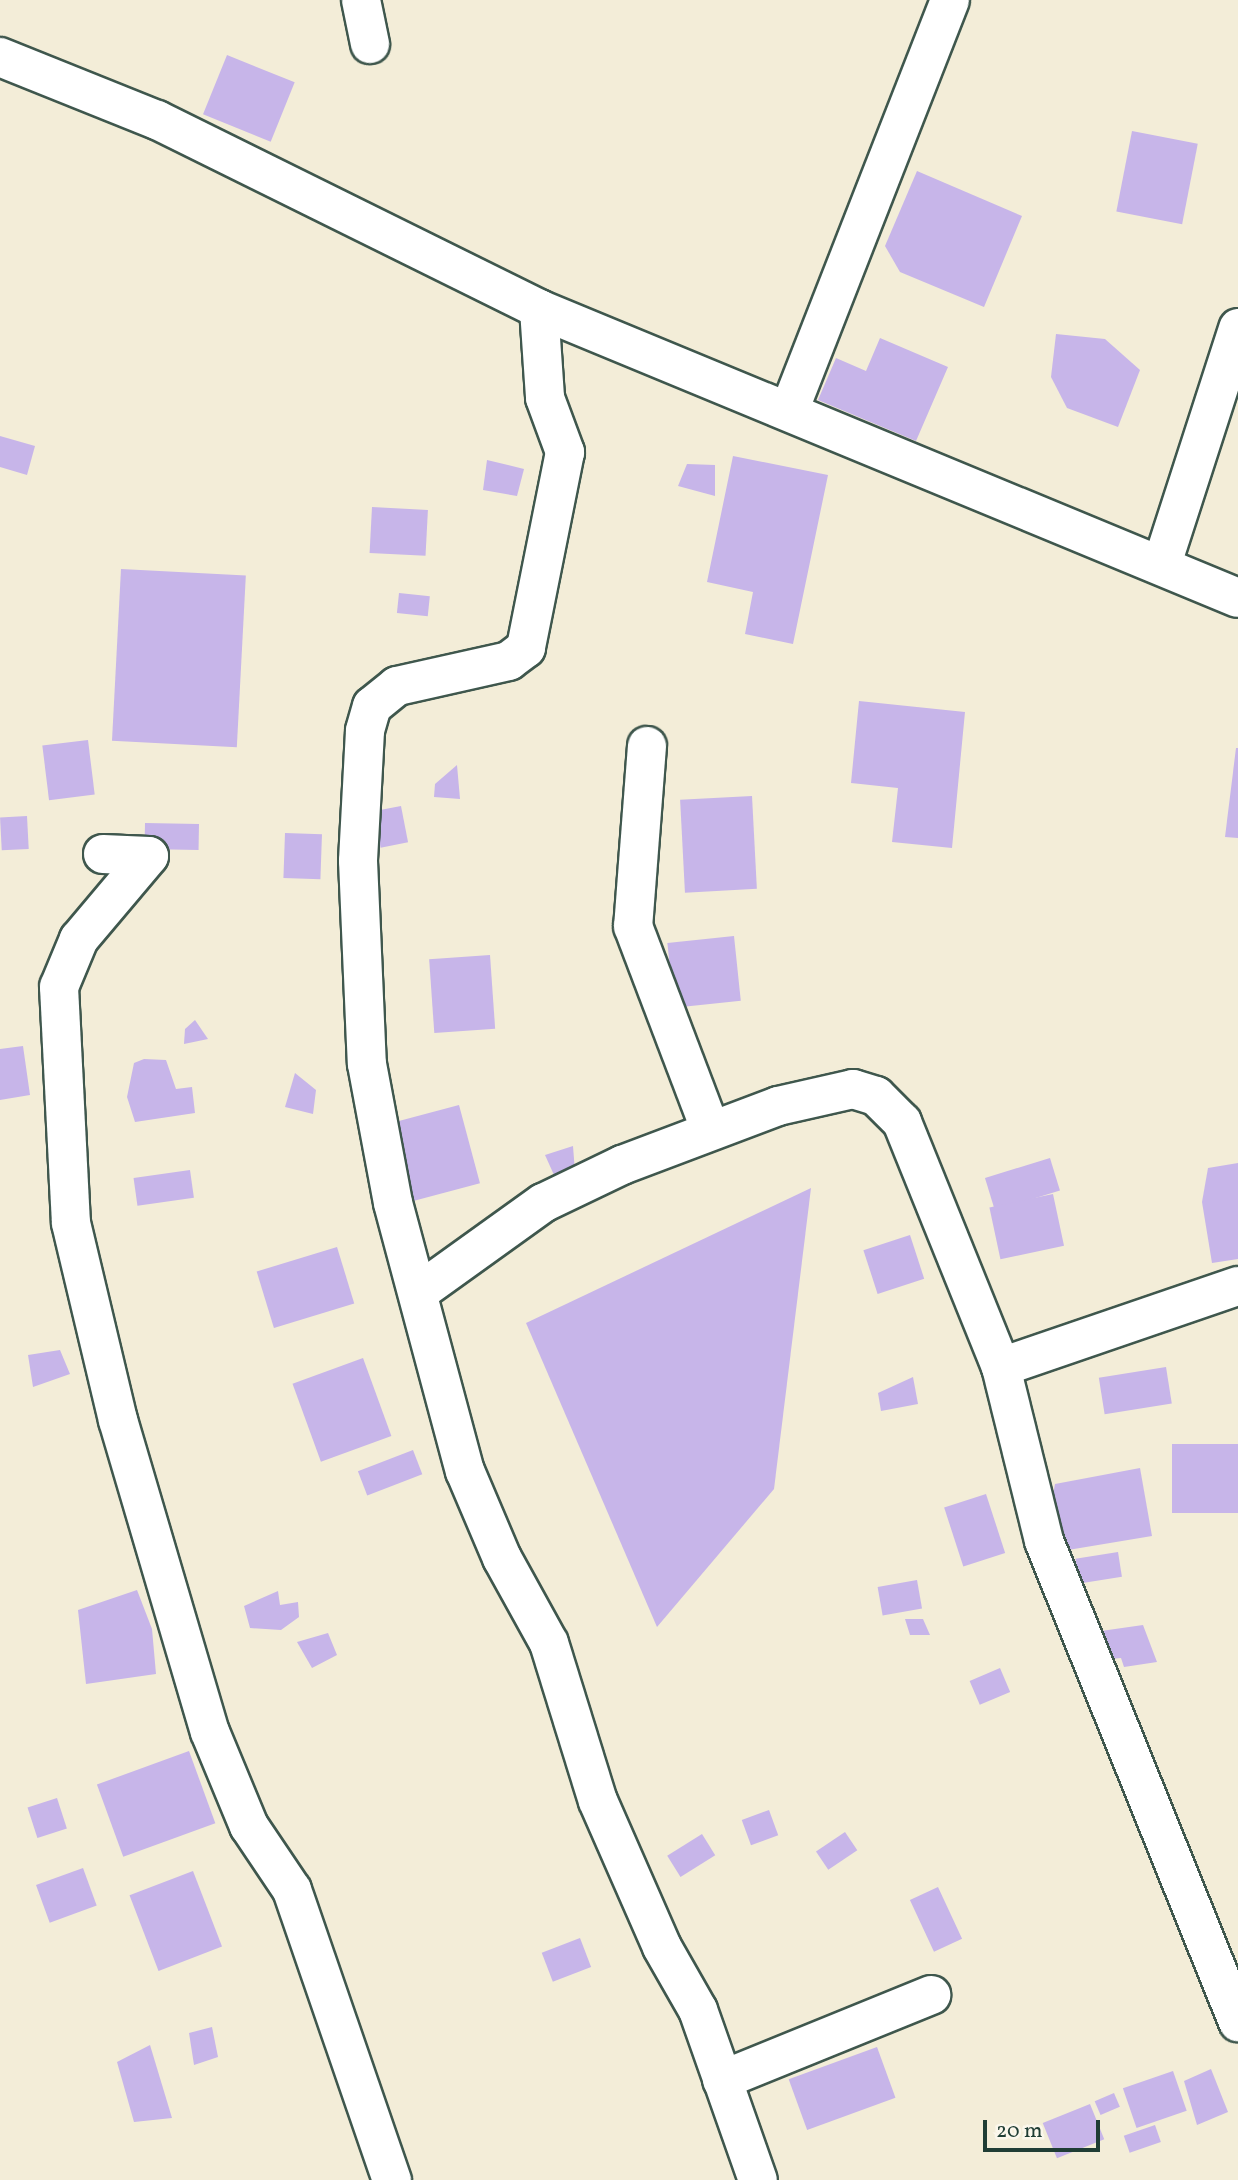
<!DOCTYPE html>
<style>
body{margin:0}
#map{position:relative;width:1238px;height:2180px;overflow:hidden;background:#f3edd8;font-family:Vollkorn,serif}
div>[style]{position:absolute}
[style*='--x']{left:calc(var(--x)*1px);top:calc(var(--y)*1px);width:calc(var(--w)*1px);rotate:calc(var(--a)*1deg)}
.building>*{inset:0;background:#c7b5e9;transform-origin:0 0}
.roads{filter:drop-shadow(2px 0 #3f574d) drop-shadow(-2px 0 #3f574d) drop-shadow(0 2px #3f574d) drop-shadow(0 -2px #3f574d)}
.street>*{height:38px;margin:-19px;padding:0 19px;transform-origin:19px;border-radius:19px;background:#fff}
span{translate:-50% -50%;white-space:nowrap;text-align:center;line-height:1.15;-webkit-text-stroke:5px #fbf7ec;paint-order:stroke}
.scale{position:absolute;left:983px;top:2120px;width:117px;height:32px;box-sizing:border-box;border:4px solid #1f3d34;border-top:0;padding-left:9px;font-size:21px;line-height:24px;white-space:nowrap;color:#1f3d34;-webkit-text-stroke:5px #fbf7ec;paint-order:stroke}
</style>
<div id="map">
<div class="building">
<i style="left:227px;top:55px;width:73px;height:64px;rotate:22deg"></i>
<i style="left:1132px;top:131px;width:67px;height:82px;rotate:11deg"></i>
<i style="clip-path:polygon(917px 171px,1022px 216px,984px 307px,900px 272px,885px 246px)"></i>
<i style="clip-path:polygon(1056px 334px,1105px 339px,1140px 370px,1118px 427px,1067px 408px,1051px 377px)"></i>
<i style="clip-path:polygon(880px 338px,948px 367px,916px 441px,818px 400px,836px 358px,866px 371px)"></i>
<i style="clip-path:polygon(0 436px,35px 446px,27px 475px,0 467px)"></i>
<i style="clip-path:polygon(733px 456px,828px 475px,793px 644px,745px 634px,753px 592px,707px 582px)"></i>
<i style="clip-path:polygon(487px 460px,524px 469px,517px 496px,483px 490px)"></i>
<i style="clip-path:polygon(687px 464px,715px 465px,715px 496px,678px 486px)"></i>
<i style="left:372px;top:507px;width:56px;height:46px;rotate:3deg"></i>
<i style="left:121px;top:569px;width:125px;height:172px;rotate:3deg"></i>
<i style="left:399px;top:593px;width:31px;height:20px;rotate:6deg"></i>
<i style="clip-path:polygon(859px 701px,965px 712px,952px 848px,892px 842px,898px 788px,851px 783px)"></i>
<i style="left:88px;top:740px;width:55px;height:46px;rotate:83deg"></i>
<i style="clip-path:polygon(1236px 748px,1238px 748px,1238px 838px,1225px 837px)"></i>
<i style="clip-path:polygon(457px 765px,460px 799px,434px 797px,435px 784px)"></i>
<i style="left:752px;top:796px;width:93px;height:72px;rotate:87deg"></i>
<i style="left:401px;top:806px;width:37px;height:28px;rotate:79deg"></i>
<i style="left:27px;top:816px;width:33px;height:27px;rotate:87deg"></i>
<i style="left:145px;top:823px;width:54px;height:26px;rotate:1deg"></i>
<i style="left:285px;top:833px;width:37px;height:45px;rotate:2deg"></i>
<i style="left:734px;top:936px;width:65px;height:67px;rotate:84deg"></i>
<i style="left:490px;top:955px;width:74px;height:61px;rotate:86deg"></i>
<i style="clip-path:polygon(195px 1020px,208px 1039px,184px 1044px,185px 1029px)"></i>
<i style="clip-path:polygon(23px 1046px,30px 1095px,0 1100px,0 1049px)"></i>
<i style="clip-path:polygon(144px 1059px,166px 1060px,176px 1089px,192px 1087px,195px 1113px,135px 1122px,127px 1097px,134px 1063px)"></i>
<i style="clip-path:polygon(295px 1073px,316px 1090px,313px 1114px,285px 1107px)"></i>
<i style="left:459px;top:1105px;width:81px;height:69px;rotate:75deg"></i>
<i style="clip-path:polygon(573px 1146px,575px 1172px,554px 1175px,545px 1155px)"></i>
<i style="left:1050px;top:1158px;width:34px;height:68px;rotate:73deg"></i>
<i style="clip-path:polygon(1238px 1163px,1238px 1259px,1212px 1263px,1202px 1202px,1208px 1168px)"></i>
<i style="left:190px;top:1170px;width:28px;height:57px;rotate:82deg"></i>
<i style="clip-path:polygon(811px 1188px,774px 1489px,657px 1627px,526px 1323px)"></i>
<i style="left:1053px;top:1194px;width:53px;height:65px;rotate:78deg"></i>
<i style="left:910px;top:1235px;width:46px;height:49px;rotate:72deg"></i>
<i style="left:337px;top:1247px;width:59px;height:84px;rotate:73deg"></i>
<i style="clip-path:polygon(60px 1350px,70px 1374px,33px 1387px,28px 1355px)"></i>
<i style="left:363px;top:1358px;width:83px;height:75px;rotate:70deg"></i>
<i style="left:1166px;top:1367px;width:37px;height:68px;rotate:81deg"></i>
<i style="clip-path:polygon(913px 1377px,918px 1404px,881px 1411px,878px 1393px)"></i>
<i style="left:1238px;top:1444px;width:69px;height:66px;rotate:90deg"></i>
<i style="left:413px;top:1450px;width:26px;height:59px;rotate:69deg"></i>
<i style="clip-path:polygon(1140px 1468px,1152px 1536px,1056px 1552px,1049px 1517px,1055px 1484px)"></i>
<i style="left:986px;top:1494px;width:62px;height:44px;rotate:72deg"></i>
<i style="left:1118px;top:1552px;width:25px;height:43px;rotate:81deg"></i>
<i style="left:917px;top:1580px;width:29px;height:40px;rotate:80deg"></i>
<i style="clip-path:polygon(137px 1590px,152px 1629px,156px 1674px,86px 1684px,78px 1610px)"></i>
<i style="clip-path:polygon(278px 1591px,280px 1605px,298px 1602px,299px 1617px,281px 1630px,250px 1628px,244px 1606px)"></i>
<i style="clip-path:polygon(905px 1619px,923px 1619px,930px 1635px,910px 1635px)"></i>
<i style="clip-path:polygon(1143px 1625px,1157px 1662px,1124px 1667px,1121px 1658px,1100px 1660px,1087px 1633px)"></i>
<i style="clip-path:polygon(328px 1633px,337px 1655px,312px 1668px,297px 1642px)"></i>
<i style="left:1000px;top:1668px;width:26px;height:33px;rotate:67deg"></i>
<i style="left:189px;top:1751px;width:77px;height:98px;rotate:70deg"></i>
<i style="left:57px;top:1798px;width:32px;height:31px;rotate:72deg"></i>
<i style="left:769px;top:1810px;width:27px;height:29px;rotate:70deg"></i>
<i style="left:845px;top:1832px;width:22px;height:35px;rotate:56deg"></i>
<i style="left:702px;top:1834px;width:25px;height:41px;rotate:58deg"></i>
<i style="left:83px;top:1868px;width:40px;height:50px;rotate:70deg"></i>
<i style="left:193px;top:1871px;width:81px;height:68px;rotate:69deg"></i>
<i style="left:938px;top:1887px;width:57px;height:31px;rotate:65deg"></i>
<i style="left:580px;top:1938px;width:31px;height:41px;rotate:69deg"></i>
<i style="clip-path:polygon(212px 2027px,218px 2057px,194px 2065px,189px 2033px)"></i>
<i style="clip-path:polygon(150px 2045px,172px 2118px,134px 2122px,117px 2062px)"></i>
<i style="left:877px;top:2047px;width:54px;height:94px;rotate:70deg"></i>
<i style="clip-path:polygon(1211px 2069px,1228px 2112px,1197px 2125px,1184px 2081px)"></i>
<i style="left:1173px;top:2071px;width:42px;height:53px;rotate:71deg"></i>
<i style="left:1114px;top:2093px;width:15px;height:21px;rotate:67deg"></i>
<i style="left:1090px;top:2104px;width:38px;height:51px;rotate:68deg"></i>
<i style="left:1155px;top:2125px;width:18px;height:33px;rotate:71deg"></i>
</div>
<div class="roads">
<div class="street">
<i style="--x:361;--y:0;--w:45;--a:78.4"></i>
<i style="--x:0;--y:57;--w:169;--a:21.9"></i>
<i style="--x:157;--y:120;--w:426;--a:26.3"></i>
<i style="--x:539;--y:309;--w:756;--a:22.46"></i>
<i style="--x:539;--y:309;--w:89;--a:86.1"></i>
<i style="--x:545;--y:398;--w:58;--a:69.7"></i>
<i style="--x:565;--y:452;--w:200;--a:101.3"></i>
<i style="--x:526;--y:648;--w:21;--a:143"></i>
<i style="--x:509;--y:661;--w:115;--a:167.4"></i>
<i style="--x:397;--y:686;--w:32;--a:141"></i>
<i style="--x:372;--y:706;--w:26;--a:106"></i>
<i style="--x:365;--y:731;--w:130;--a:93.1"></i>
<i style="--x:358;--y:861;--w:203;--a:87.5"></i>
<i style="--x:367;--y:1064;--w:141;--a:79.4"></i>
<i style="--x:393;--y:1203;--w:278;--a:75"></i>
<i style="--x:465;--y:1471;--w:95;--a:67"></i>
<i style="--x:502;--y:1558;--w:97;--a:61.1"></i>
<i style="--x:549;--y:1643;--w:165;--a:72.8"></i>
<i style="--x:598;--y:1801;--w:159;--a:66.3"></i>
<i style="--x:662;--y:1947;--w:73;--a:60.3"></i>
<i style="--x:698;--y:2010;--w:180;--a:70.6"></i>
<i style="--x:789;--y:411;--w:441;--a:-68.6"></i>
<i style="--x:1162;--y:564;--w:248;--a:-72.1"></i>
<i style="--x:647;--y:746;--w:181;--a:94.4"></i>
<i style="--x:633;--y:926;--w:217;--a:69.2"></i>
<i style="--x:103;--y:854;--w:46;--a:2.5"></i>
<i style="--x:149;--y:856;--w:109;--a:130.1"></i>
<i style="--x:79;--y:939;--w:52;--a:112.6"></i>
<i style="--x:59;--y:987;--w:236;--a:87.1"></i>
<i style="--x:71;--y:1223;--w:203;--a:76.6"></i>
<i style="--x:118;--y:1420;--w:325;--a:73.6"></i>
<i style="--x:210;--y:1732;--w:102;--a:67.5"></i>
<i style="--x:249;--y:1826;--w:77;--a:56.1"></i>
<i style="--x:292;--y:1890;--w:307;--a:71"></i>
<i style="--x:419;--y:1292;--w:153;--a:-35.7"></i>
<i style="--x:543;--y:1203;--w:88;--a:-25.7"></i>
<i style="--x:622;--y:1165;--w:167;--a:-20.7"></i>
<i style="--x:778;--y:1106;--w:77;--a:-12.8"></i>
<i style="--x:853;--y:1089;--w:24;--a:17"></i>
<i style="--x:876;--y:1096;--w:37;--a:45"></i>
<i style="--x:902;--y:1122;--w:264;--a:68"></i>
<i style="--x:1001;--y:1367;--w:179;--a:76.1"></i>
<i style="--x:1044;--y:1541;--w:519;--a:68.03"></i>
<i style="--x:1001;--y:1367;--w:250;--a:-18.9"></i>
<i style="--x:722;--y:2080;--w:226;--a:-22.1"></i>
</div>
</div>
<div class="scale">20 m</div>
</div>
